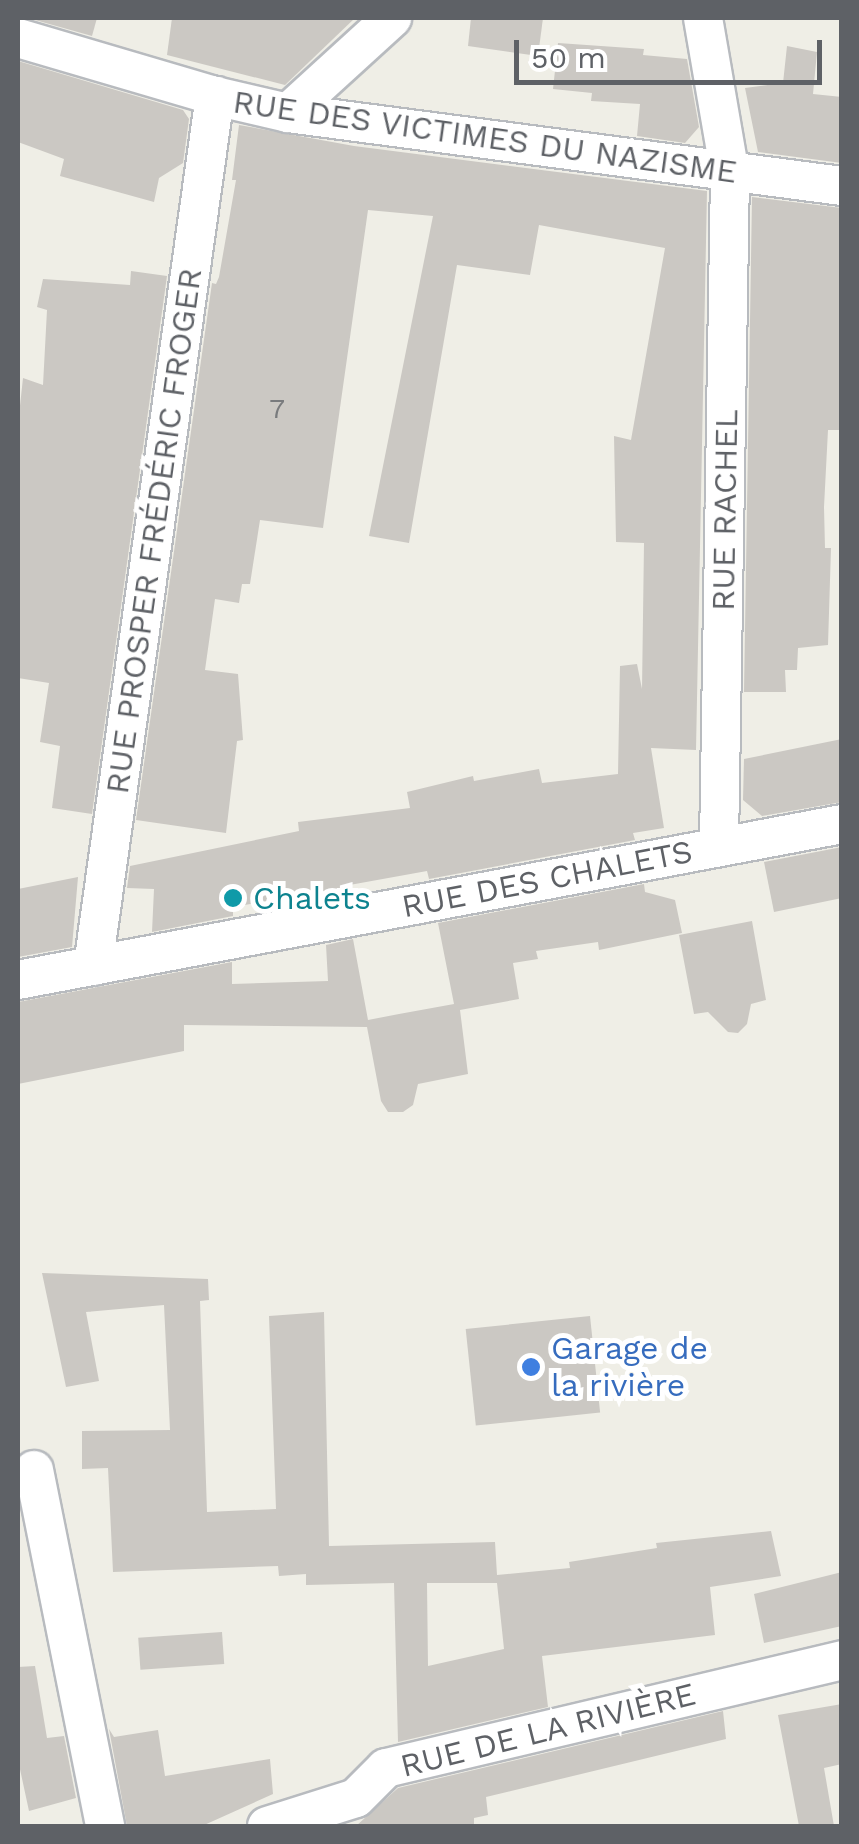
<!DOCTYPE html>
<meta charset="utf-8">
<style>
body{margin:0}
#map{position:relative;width:859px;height:1844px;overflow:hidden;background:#efeee6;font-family:"Work Sans",sans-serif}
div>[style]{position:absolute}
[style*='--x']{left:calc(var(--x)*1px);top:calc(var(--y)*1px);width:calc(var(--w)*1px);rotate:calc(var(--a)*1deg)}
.building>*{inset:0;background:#cbc8c3;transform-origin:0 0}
.roads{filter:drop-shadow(2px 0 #b8bbbf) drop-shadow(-2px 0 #b8bbbf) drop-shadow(0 2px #b8bbbf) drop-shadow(0 -2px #b8bbbf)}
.street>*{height:38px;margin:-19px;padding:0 19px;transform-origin:19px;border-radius:19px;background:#fff}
.dots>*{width:28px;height:28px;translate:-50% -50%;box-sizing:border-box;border:5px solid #fff;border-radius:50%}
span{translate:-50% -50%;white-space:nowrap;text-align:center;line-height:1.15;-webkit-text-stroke:10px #fff;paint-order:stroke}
.number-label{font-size:28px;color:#797b7d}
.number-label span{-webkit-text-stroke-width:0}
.street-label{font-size:32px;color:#5e6166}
.culture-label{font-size:32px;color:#0d838f}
.left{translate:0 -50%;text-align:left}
.shop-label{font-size:32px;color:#366cbe}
.frame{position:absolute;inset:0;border:20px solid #5e6166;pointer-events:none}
.scale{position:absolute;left:514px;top:40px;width:308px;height:45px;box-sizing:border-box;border:5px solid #5e6166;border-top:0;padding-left:12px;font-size:30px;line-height:35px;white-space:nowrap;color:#5e6166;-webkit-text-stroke:8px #fff;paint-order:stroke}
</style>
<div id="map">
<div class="building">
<i style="clip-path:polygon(28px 18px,97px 18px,92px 36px)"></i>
<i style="clip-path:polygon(172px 18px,355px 18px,285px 85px,167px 55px)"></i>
<i style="clip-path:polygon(471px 18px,543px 18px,538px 56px,468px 46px)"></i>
<i style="clip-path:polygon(558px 43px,644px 49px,643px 55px,687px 59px,699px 127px,685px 143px,637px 136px,640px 104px,591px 101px,592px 93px,553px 89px)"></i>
<i style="clip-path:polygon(787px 46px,817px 52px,813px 94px,842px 97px,842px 163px,758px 152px,745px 88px,783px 83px)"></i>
<i style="clip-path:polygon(18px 61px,183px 110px,189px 119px,183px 163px,159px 178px,154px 202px,60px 176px,64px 159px,18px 142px)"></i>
<i style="clip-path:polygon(239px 125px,354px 146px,707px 191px,696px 750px,651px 748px,664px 828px,633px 833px,635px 840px,429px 879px,427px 871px,344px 886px,345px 895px,324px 899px,324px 891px,233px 907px,233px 916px,152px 932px,154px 889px,127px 888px,130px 866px,299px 831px,298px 822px,410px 808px,407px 792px,473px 776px,474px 781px,539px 769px,542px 783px,618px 774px,620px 666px,637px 664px,642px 689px,644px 543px,616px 542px,614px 436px,631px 440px,665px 248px,539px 225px,530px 275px,457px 265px,409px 543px,369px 536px,433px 216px,368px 210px,323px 528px,260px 520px,250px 584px,242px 584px,239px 603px,215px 599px,205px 670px,238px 674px,243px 740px,237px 741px,226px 833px,136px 820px,212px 283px,216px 284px,219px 277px,236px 180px,232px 180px)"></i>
<i style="clip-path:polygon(752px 197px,842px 208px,842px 430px,828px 430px,824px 507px,825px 548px,831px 548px,828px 645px,798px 648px,797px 670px,785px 670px,786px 692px,744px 692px)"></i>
<i style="clip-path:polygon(131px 271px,167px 276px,92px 814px,52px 808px,60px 746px,40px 742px,49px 683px,18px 678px,18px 424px,23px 378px,43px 385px,47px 310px,37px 307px,43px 279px,130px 285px)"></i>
<i style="clip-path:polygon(842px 739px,842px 802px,762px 816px,743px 800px,744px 759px)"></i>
<i style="clip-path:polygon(842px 847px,842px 898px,774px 912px,764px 862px)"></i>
<i style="clip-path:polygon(78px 877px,72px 947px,18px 957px,18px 889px)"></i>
<i style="clip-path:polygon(644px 884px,645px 892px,675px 900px,682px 933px,599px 950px,598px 942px,536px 951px,538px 959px,513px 963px,519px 999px,460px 1010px,468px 1074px,418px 1084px,413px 1105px,403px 1112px,388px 1112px,381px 1101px,367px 1027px,184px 1025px,184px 1051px,18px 1084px,18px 1002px,232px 962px,232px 984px,328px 981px,326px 945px,353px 939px,368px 1020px,399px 1014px,454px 1004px,438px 923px)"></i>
<i style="clip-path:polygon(752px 921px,766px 1000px,751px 1004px,747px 1024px,738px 1033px,728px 1032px,708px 1012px,694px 1014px,679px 935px)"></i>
<i style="clip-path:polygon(evenodd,42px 1273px,208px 1279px,209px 1300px,200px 1301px,207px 1512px,276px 1509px,269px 1316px,324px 1312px,329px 1546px,495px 1542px,497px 1575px,570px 1568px,569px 1562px,657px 1548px,656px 1543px,771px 1531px,781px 1576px,710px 1587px,715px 1635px,542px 1656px,548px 1707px,398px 1742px,394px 1583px,306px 1585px,306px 1574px,279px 1576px,278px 1566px,113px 1572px,108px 1468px,82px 1469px,82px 1431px,170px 1430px,164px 1305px,86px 1312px,99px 1381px,66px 1387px,42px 1273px,427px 1583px,497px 1583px,504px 1649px,428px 1666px,427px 1583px)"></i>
<i style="left:590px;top:1316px;width:97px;height:125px;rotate:84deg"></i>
<i style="clip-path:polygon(842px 1572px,842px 1626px,764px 1643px,754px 1594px)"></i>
<i style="left:222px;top:1632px;width:32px;height:84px;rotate:86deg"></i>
<i style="clip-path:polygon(35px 1666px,47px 1738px,64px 1736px,76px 1798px,29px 1811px,18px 1760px,18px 1667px)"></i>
<i style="clip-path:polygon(842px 1704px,842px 1764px,824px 1768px,834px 1826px,799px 1826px,778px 1715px)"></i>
<i style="clip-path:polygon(723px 1711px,726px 1739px,486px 1797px,488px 1815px,474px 1818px,474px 1826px,356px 1826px,398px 1788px)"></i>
<i style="clip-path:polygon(109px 1729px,114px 1737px,158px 1730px,165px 1776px,270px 1759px,273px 1794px,202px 1826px,127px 1826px)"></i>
</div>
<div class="roads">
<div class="street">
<i style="--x:703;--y:18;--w:158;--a:80.2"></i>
<i style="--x:730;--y:174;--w:673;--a:90.94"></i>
<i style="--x:18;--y:38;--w:205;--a:16.4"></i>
<i style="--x:215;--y:96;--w:75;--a:13.1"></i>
<i style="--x:288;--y:113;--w:559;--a:7.51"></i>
<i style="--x:288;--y:113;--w:141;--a:-42.4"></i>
<i style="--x:93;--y:966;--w:879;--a:-82.02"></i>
<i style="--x:18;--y:980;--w:839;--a:-10.72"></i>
<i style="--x:34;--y:1470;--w:363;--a:78.7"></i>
<i style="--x:267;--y:1826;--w:93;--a:-17.5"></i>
<i style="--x:356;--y:1798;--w:42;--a:-45"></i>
<i style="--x:386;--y:1768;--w:469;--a:-13.3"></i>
</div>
</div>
<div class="dots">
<i style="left:233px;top:898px;background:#0f9aa8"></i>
<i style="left:531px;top:1367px;background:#3f7fe0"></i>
</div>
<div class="number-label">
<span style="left:277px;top:409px">7</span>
</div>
<div class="street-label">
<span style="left:485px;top:137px;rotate:8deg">RUE DES VICTIMES DU NAZISME</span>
<span style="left:725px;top:510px;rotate:-89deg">RUE RACHEL</span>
<span style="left:154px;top:531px;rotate:-82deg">RUE PROSPER FRÉDÉRIC FROGER</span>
<span style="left:547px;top:879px;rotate:-11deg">RUE DES CHALETS</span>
<span style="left:548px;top:1730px;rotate:-14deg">RUE DE LA RIVIÈRE</span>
</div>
<div class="culture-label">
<span class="left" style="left:253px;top:898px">Chalets</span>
</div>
<div class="shop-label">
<span class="left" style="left:551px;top:1367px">Garage de<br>la rivière</span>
</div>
<div class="frame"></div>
<div class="scale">50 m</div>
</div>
